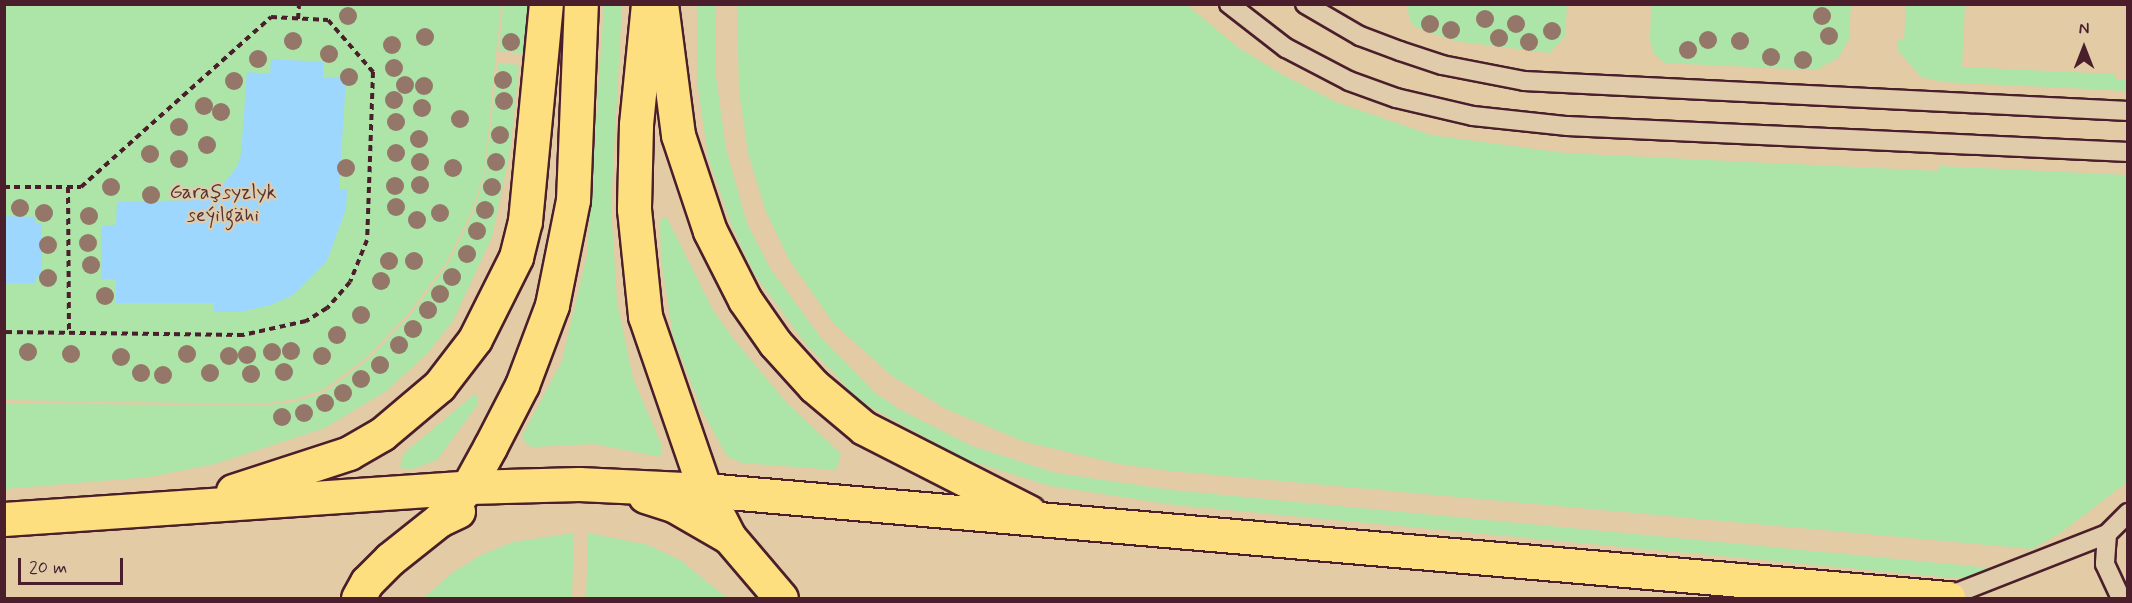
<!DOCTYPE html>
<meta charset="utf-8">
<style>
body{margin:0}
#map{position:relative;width:2132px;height:603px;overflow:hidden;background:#e2cba5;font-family:Mynerve,sans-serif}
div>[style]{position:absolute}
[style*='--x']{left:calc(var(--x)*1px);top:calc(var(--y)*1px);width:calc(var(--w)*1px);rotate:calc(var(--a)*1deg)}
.green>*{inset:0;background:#ade4a8}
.water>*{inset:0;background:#9dd7fd}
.path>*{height:4px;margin-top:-2px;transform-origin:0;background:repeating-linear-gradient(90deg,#4a1f2b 0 6px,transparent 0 10.5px)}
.roads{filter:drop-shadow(2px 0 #4a1f2b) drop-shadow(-2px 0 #4a1f2b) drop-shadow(0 2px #4a1f2b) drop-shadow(0 -2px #4a1f2b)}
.service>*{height:18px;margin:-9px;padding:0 9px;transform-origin:9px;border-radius:9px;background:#e0ccaa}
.primary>*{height:33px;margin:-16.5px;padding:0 16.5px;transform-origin:16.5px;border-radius:16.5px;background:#fddf80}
.trees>*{width:18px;height:18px;margin:-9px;border-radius:50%;background:#947769}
span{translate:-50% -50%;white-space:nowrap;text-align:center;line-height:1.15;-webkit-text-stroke:4.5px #e0ccaa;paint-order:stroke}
.park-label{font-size:20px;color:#543338}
.frame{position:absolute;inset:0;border:6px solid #4a1f2b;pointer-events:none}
.north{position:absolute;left:2054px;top:18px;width:60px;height:60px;-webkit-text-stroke:4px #e0ccaa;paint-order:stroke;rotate:0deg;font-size:16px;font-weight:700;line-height:24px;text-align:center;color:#4a1f2b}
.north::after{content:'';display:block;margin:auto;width:21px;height:27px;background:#4a1f2b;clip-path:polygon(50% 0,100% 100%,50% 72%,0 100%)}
.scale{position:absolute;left:18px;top:558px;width:105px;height:27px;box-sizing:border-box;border:3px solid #4a1f2b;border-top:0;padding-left:8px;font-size:18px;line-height:21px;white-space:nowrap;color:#4a1f2b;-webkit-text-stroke:4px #e0ccaa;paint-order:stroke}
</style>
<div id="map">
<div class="green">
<div style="clip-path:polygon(5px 5px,501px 5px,484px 173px,471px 213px,446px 263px,407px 315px,367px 357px,323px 390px,296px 399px,260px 404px,5px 400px)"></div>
<div style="clip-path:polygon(503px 5px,530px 5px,524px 54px,499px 51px)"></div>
<div style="clip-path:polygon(604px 5px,622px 5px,611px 206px,617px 302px,633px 378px,662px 446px,660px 457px,594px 444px,534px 447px,527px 445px,522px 436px,562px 361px,587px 255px)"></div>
<div style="clip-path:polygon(697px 5px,715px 5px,716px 76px,726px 149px,747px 223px,770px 268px,819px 335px,874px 392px,899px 409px,972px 446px,1056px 473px,1171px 490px,1992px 568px,1967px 578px,1955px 578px,1175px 505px,1050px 486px,964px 459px,861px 402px,805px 343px,755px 275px,733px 229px,708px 157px,697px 81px)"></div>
<div style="clip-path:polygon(737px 5px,1187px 5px,1239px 48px,1283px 75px,1336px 102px,1431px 135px,1564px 153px,1938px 171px,1939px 166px,2127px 175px,2127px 482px,2062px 532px,2032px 549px,1171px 471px,1119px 464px,1025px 442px,946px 409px,892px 376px,834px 324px,790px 261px,766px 212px,748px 153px,739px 92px)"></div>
<div style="clip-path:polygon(1407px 5px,1567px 5px,1565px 36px,1550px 53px,1455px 41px,1415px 27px,1410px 21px)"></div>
<div style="clip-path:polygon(1651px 5px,1851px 5px,1849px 39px,1838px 58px,1816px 70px,1665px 63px,1654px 54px,1650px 41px)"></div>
<div style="clip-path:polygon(1906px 5px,1965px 5px,1962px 67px,2116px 74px,2116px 79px,2127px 80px,2127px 91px,1943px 82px,1921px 77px,1898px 51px,1897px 39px,1904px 39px)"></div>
<div style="clip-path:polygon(498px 63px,519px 65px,510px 152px,492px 237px,453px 321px,426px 355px,386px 391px,325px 428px,215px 464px,149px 477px,5px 489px,5px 403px,260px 406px,296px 402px,326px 392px,370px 358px,409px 317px,448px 264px,473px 214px,485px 173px)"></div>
<div style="clip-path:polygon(666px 216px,713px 310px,736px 342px,787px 403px,841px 454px,836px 470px,742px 463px,727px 456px,703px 413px,673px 336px,661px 258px,660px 221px)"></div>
<div style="clip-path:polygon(476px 393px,478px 404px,437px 460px,410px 470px,400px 467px,403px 454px)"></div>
<div style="clip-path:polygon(574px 533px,572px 598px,424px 598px,452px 573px,481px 555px,513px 542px)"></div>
<div style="clip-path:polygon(588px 533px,648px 545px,680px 560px,727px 598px,586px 598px)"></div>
</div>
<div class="water">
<div style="clip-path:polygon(271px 59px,323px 62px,323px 77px,346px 78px,339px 190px,347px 190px,346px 209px,327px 261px,293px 295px,271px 305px,240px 312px,214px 312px,214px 303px,116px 303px,116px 279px,101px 279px,101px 226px,116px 225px,117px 202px,196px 200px,220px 188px,237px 167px,241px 154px,247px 72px,270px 74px)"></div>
<div style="clip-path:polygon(5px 216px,35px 217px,36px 223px,42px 223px,42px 277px,36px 277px,35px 283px,5px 283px)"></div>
</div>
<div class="path">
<div style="--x:298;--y:19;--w:15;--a:-86"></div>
<div style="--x:4;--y:187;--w:77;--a:0"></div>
<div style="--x:81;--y:187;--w:255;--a:-41.8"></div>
<div style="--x:271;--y:17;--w:57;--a:3"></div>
<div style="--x:328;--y:20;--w:69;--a:49.1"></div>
<div style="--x:373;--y:72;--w:168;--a:92"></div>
<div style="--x:367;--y:240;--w:45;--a:112"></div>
<div style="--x:350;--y:282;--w:35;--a:131"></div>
<div style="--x:327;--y:308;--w:25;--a:148"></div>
<div style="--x:306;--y:321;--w:65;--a:167.5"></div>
<div style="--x:243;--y:335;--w:239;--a:-179.3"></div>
<div style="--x:68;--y:187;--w:147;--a:89.6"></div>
</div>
<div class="roads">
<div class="service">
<div style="--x:1229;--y:4;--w:72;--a:37.7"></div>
<div style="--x:1286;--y:48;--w:71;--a:27.6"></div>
<div style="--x:1349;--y:81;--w:50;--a:19.9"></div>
<div style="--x:1396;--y:98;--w:79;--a:13.2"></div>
<div style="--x:1473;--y:116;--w:95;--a:6.1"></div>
<div style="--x:1567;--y:126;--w:562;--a:2.65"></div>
<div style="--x:1305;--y:4;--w:64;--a:30.2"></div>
<div style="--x:1360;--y:36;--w:43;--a:20.6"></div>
<div style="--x:1400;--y:51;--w:44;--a:18.4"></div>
<div style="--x:1442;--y:65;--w:84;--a:11"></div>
<div style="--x:1524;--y:81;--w:605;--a:2.84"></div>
<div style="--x:2107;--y:534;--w:30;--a:94"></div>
<div style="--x:2105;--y:564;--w:38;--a:65"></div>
<div style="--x:1944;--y:598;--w:175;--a:-21.4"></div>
<div style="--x:2107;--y:534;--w:30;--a:-45"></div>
</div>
<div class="primary">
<div style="--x:648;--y:4;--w:122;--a:95.7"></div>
<div style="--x:636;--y:125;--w:84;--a:91.4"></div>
<div style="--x:634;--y:209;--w:108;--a:84.1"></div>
<div style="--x:645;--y:316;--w:184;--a:71"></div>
<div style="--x:705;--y:490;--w:53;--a:62.9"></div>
<div style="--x:661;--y:4;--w:132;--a:82.6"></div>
<div style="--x:678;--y:135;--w:101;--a:71.6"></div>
<div style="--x:710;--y:231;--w:77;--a:63.1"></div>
<div style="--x:745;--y:300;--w:52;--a:55.1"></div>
<div style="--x:775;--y:343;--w:58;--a:47.8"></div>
<div style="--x:814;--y:386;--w:65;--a:40"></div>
<div style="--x:864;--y:428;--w:185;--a:27"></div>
<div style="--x:233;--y:491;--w:122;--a:-18.1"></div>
<div style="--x:349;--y:453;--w:38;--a:-30"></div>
<div style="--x:382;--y:434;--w:75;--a:-40.1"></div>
<div style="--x:439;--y:386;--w:59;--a:-52.5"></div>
<div style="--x:475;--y:339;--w:92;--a:-63.4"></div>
<div style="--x:516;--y:257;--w:37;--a:-76"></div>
<div style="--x:525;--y:221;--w:218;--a:-84.5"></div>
<div style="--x:645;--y:496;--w:32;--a:18"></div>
<div style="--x:675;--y:506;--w:62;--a:29.9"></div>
<div style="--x:729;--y:537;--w:80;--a:49.6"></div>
<div style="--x:4;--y:519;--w:465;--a:-3.9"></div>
<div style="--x:468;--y:487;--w:111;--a:-1.5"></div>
<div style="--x:579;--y:484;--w:126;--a:2.7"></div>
<div style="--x:705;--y:490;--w:1248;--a:4.97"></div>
<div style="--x:439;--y:520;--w:44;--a:-48.7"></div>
<div style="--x:468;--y:487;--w:46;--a:-61.2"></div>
<div style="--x:490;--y:447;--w:70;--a:-62.7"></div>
<div style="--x:522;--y:385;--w:85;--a:-69.4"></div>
<div style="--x:552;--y:305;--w:107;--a:-78.7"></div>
<div style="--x:573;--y:200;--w:196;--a:-87.7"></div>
<div style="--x:358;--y:598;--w:18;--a:-61"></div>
<div style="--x:367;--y:582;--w:33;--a:-45"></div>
<div style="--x:390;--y:559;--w:63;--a:-38.5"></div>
<div style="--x:439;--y:520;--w:21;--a:-25"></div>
</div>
</div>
<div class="trees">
<div style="left:348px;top:16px"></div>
<div style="left:1822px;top:16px"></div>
<div style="left:1485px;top:19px"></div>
<div style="left:1430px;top:24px"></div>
<div style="left:1516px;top:24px"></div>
<div style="left:1451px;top:30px"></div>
<div style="left:1552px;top:31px"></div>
<div style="left:1829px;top:36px"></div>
<div style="left:425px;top:37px"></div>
<div style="left:1499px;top:38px"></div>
<div style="left:1708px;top:40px"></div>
<div style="left:293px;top:41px"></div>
<div style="left:1740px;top:41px"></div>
<div style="left:511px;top:42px"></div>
<div style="left:1529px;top:42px"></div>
<div style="left:392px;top:45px"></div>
<div style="left:1688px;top:50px"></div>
<div style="left:329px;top:54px"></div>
<div style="left:1771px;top:57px"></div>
<div style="left:258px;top:59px"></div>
<div style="left:1803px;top:60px"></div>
<div style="left:394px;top:68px"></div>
<div style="left:349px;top:77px"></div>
<div style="left:503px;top:80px"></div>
<div style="left:234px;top:81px"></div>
<div style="left:405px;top:85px"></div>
<div style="left:424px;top:86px"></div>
<div style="left:394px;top:100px"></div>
<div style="left:504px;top:101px"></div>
<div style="left:204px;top:106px"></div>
<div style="left:422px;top:108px"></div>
<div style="left:221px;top:112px"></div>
<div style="left:460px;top:119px"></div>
<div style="left:396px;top:122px"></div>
<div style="left:179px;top:127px"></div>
<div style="left:500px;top:135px"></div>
<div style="left:419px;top:139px"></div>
<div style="left:207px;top:145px"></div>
<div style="left:396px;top:153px"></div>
<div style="left:150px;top:154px"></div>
<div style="left:179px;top:159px"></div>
<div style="left:420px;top:162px"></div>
<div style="left:496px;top:162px"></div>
<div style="left:346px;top:168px"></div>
<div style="left:453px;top:168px"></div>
<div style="left:420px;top:185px"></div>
<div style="left:395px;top:186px"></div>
<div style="left:111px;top:187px"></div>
<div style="left:492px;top:187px"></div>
<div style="left:151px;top:195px"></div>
<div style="left:396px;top:207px"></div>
<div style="left:20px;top:208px"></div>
<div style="left:485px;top:210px"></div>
<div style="left:44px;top:213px"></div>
<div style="left:440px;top:213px"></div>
<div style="left:89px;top:216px"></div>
<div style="left:417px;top:220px"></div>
<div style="left:477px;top:231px"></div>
<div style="left:88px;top:243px"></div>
<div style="left:48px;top:245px"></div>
<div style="left:467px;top:254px"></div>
<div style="left:389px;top:261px"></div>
<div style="left:414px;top:261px"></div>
<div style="left:91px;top:265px"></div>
<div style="left:452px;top:277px"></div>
<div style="left:48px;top:278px"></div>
<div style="left:381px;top:281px"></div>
<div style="left:440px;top:294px"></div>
<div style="left:105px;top:296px"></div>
<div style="left:428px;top:310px"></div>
<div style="left:361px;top:315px"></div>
<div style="left:413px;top:329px"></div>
<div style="left:337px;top:335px"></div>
<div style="left:399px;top:345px"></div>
<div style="left:291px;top:351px"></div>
<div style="left:28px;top:352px"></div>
<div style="left:272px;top:352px"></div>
<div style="left:71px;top:354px"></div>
<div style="left:187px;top:354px"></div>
<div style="left:247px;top:355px"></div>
<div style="left:229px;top:356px"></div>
<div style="left:322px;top:356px"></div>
<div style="left:121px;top:357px"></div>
<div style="left:380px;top:365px"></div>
<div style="left:284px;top:372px"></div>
<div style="left:141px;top:373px"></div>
<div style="left:210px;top:373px"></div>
<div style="left:251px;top:374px"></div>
<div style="left:163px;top:375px"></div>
<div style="left:361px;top:379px"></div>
<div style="left:343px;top:393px"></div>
<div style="left:325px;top:403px"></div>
<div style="left:304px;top:413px"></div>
<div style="left:282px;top:417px"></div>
</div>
<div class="park-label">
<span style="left:223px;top:204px">Garaşsyzlyk<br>seýilgähi</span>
</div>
<div class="frame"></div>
<div class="north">N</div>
<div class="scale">20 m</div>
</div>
